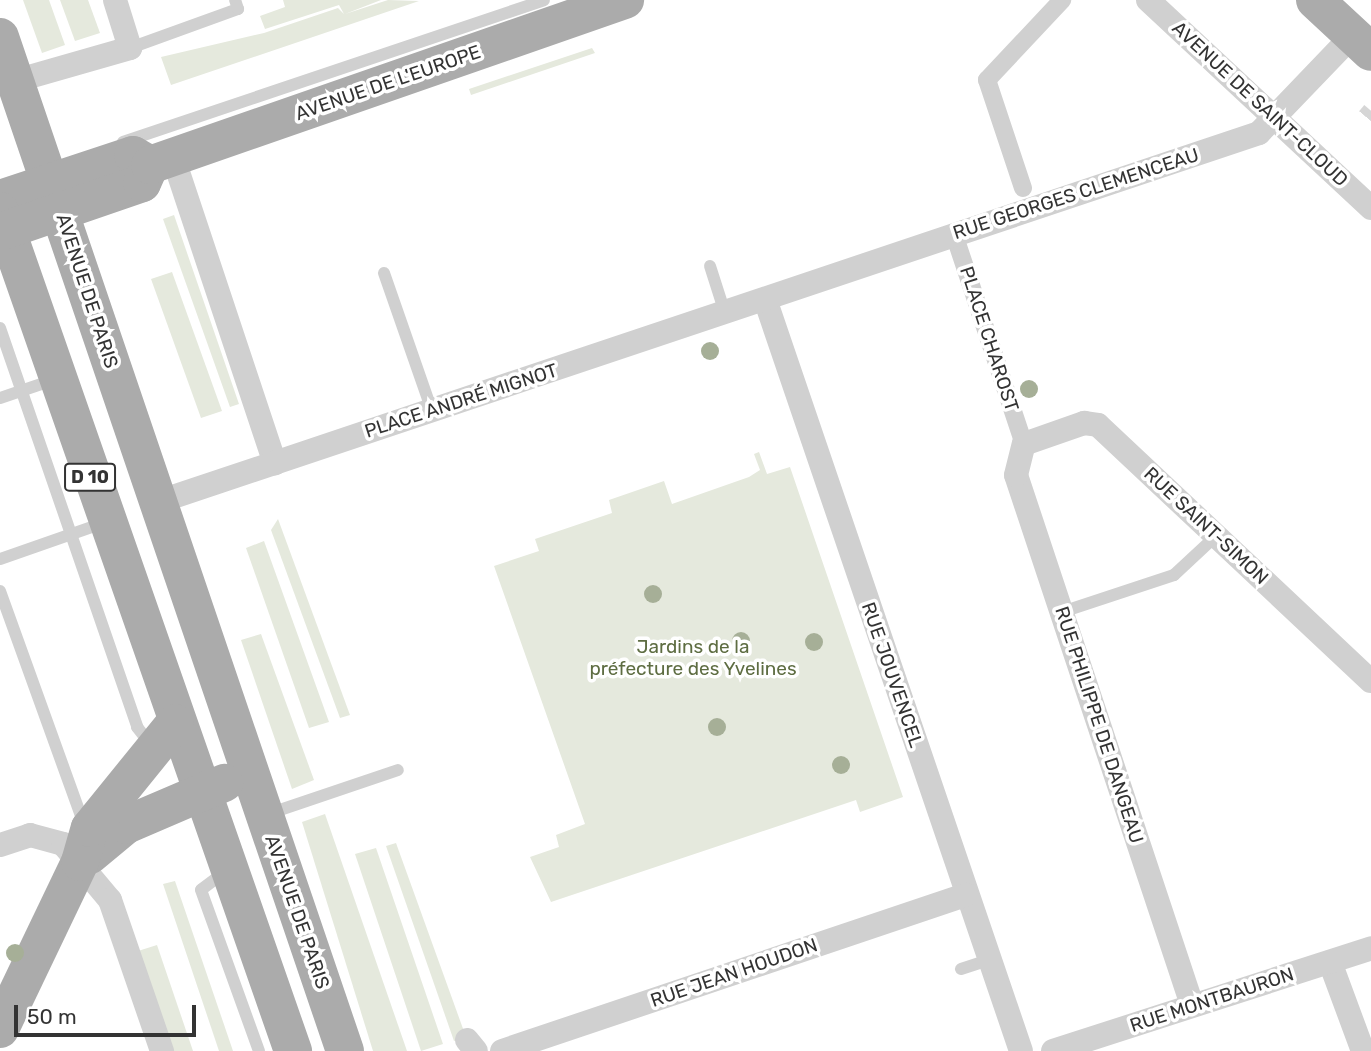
<!DOCTYPE html>
<meta charset="utf-8">
<style>
body{margin:0}
#map{position:relative;width:1371px;height:1051px;overflow:hidden;background:#fff;font-family:Rubik,sans-serif}
div>[style]{position:absolute}
[style*='--x']{left:calc(var(--x)*1px);top:calc(var(--y)*1px);width:calc(var(--w)*1px);rotate:calc(var(--a)*1deg)}
.green>*{inset:0;background:#e5e9dd}
.pedestrian-tunnel>*{height:18px;margin-top:-9px;transform-origin:0;background:repeating-linear-gradient(90deg,#d6d6d6 0 18px,transparent 0 27px)}
.service>*{height:12px;margin:-6px;padding:0 6px;transform-origin:6px;border-radius:6px;background:#d0d0d0}
.pedestrian>*{height:18px;margin:-9px;padding:0 9px;transform-origin:9px;border-radius:9px;background:#d0d0d0}
.minor>*{height:24px;margin:-12px;padding:0 12px;transform-origin:12px;border-radius:12px;background:#d0d0d0}
.primary>*{height:38px;margin:-19px;padding:0 19px;transform-origin:19px;border-radius:19px;background:#ababab}
.trees>*{width:18px;height:18px;margin:-9px;border-radius:50%;background:#a6af97}
span{translate:-50% -50%;white-space:nowrap;text-align:center;line-height:1.15;-webkit-text-stroke:7px #fff;paint-order:stroke}
.shield-label span{padding:2px 5px;background:#fff;border:2px solid;border-radius:5px;-webkit-text-stroke-width:0}
.shield-label{font-size:18px;color:#333;font-weight:700}
.street-label{font-size:19px;color:#333}
.park-label{font-size:19px;color:#5e6d42}
.scale{position:absolute;left:14px;top:1005px;width:182px;height:32px;box-sizing:border-box;border:4px solid #333;border-top:0;padding-left:9px;font-size:21px;line-height:24px;white-space:nowrap;color:#333;-webkit-text-stroke:5px #fff;paint-order:stroke}
</style>
<div id="map">
<div class="green">
<div style="clip-path:polygon(23px 0,49px 0,65px 45px,42px 53px)"></div>
<div style="clip-path:polygon(60px 0,88px 0,100px 33px,75px 41px)"></div>
<div style="clip-path:polygon(283px 0,381px 0,345px 14px,388px 0,419px 1px,171px 85px,161px 57px,264px 33px,338px 8px,344px 14px,339px 5px,265px 29px,260px 16px,285px 7px)"></div>
<div style="clip-path:polygon(592px 48px,595px 53px,471px 95px,469px 89px)"></div>
<div style="clip-path:polygon(174px 215px,239px 404px,230px 407px,163px 219px)"></div>
<div style="clip-path:polygon(172px 272px,222px 411px,201px 418px,151px 279px)"></div>
<div style="clip-path:polygon(759px 452px,767px 474px,790px 467px,903px 797px,860px 812px,856px 800px,551px 902px,530px 857px,559px 847px,556px 835px,585px 824px,494px 566px,539px 551px,535px 539px,612px 513px,609px 500px,664px 481px,672px 504px,749px 477px,760px 470px,754px 454px)"></div>
<div style="clip-path:polygon(278px 519px,350px 715px,340px 718px,271px 530px)"></div>
<div style="clip-path:polygon(264px 541px,329px 722px,309px 728px,246px 548px)"></div>
<div style="clip-path:polygon(261px 634px,314px 780px,292px 789px,241px 640px)"></div>
<div style="clip-path:polygon(325px 814px,407px 1051px,373px 1051px,302px 822px)"></div>
<div style="clip-path:polygon(396px 843px,466px 1037px,454px 1041px,386px 846px)"></div>
<div style="clip-path:polygon(376px 848px,443px 1044px,421px 1051px,355px 854px)"></div>
<div style="clip-path:polygon(175px 881px,233px 1051px,219px 1051px,163px 884px)"></div>
<div style="clip-path:polygon(157px 945px,193px 1051px,172px 1051px,138px 951px)"></div>
</div>
<div class="pedestrian-tunnel">
<div style="--x:1366;--y:117;--w:8;--a:-50"></div>
</div>
<div class="service">
<div style="--x:130;--y:48;--w:115;--a:-19.9"></div>
<div style="--x:238;--y:9;--w:9;--a:-108"></div>
<div style="--x:123;--y:142;--w:444;--a:-18.6"></div>
<div style="--x:710;--y:266;--w:49;--a:72.3"></div>
<div style="--x:384;--y:273;--w:146;--a:70.8"></div>
<div style="--x:0;--y:328;--w:422;--a:71"></div>
<div style="--x:137;--y:727;--w:23;--a:52"></div>
<div style="--x:0;--y:398;--w:56;--a:-18.8"></div>
<div style="--x:0;--y:559;--w:112;--a:-19.2"></div>
<div style="--x:0;--y:591;--w:248;--a:70.2"></div>
<div style="--x:1062;--y:612;--w:118;--a:-18.3"></div>
<div style="--x:1174;--y:575;--w:57;--a:-42.9"></div>
<div style="--x:268;--y:814;--w:137;--a:-18.7"></div>
<div style="--x:226;--y:871;--w:31;--a:143"></div>
<div style="--x:201;--y:890;--w:171;--a:70.2"></div>
<div style="--x:961;--y:969;--w:29;--a:-18"></div>
</div>
<div class="pedestrian">
<div style="--x:1023;--y:188;--w:114;--a:-108.4"></div>
<div style="--x:987;--y:80;--w:110;--a:-46.8"></div>
<div style="--x:954;--y:234;--w:221;--a:71.6"></div>
</div>
<div class="minor">
<div style="--x:1148;--y:0;--w:305;--a:43"></div>
<div style="--x:15;--y:81;--w:120;--a:-16"></div>
<div style="--x:130;--y:48;--w:50;--a:-107.4"></div>
<div style="--x:173;--y:157;--w:323;--a:71.6"></div>
<div style="--x:765;--y:299;--w:794;--a:71.2"></div>
<div style="--x:158;--y:502;--w:1161;--a:-18.53"></div>
<div style="--x:1259;--y:133;--w:136;--a:-46.2"></div>
<div style="--x:0;--y:845;--w:32;--a:-18"></div>
<div style="--x:30;--y:835;--w:34;--a:15"></div>
<div style="--x:63;--y:844;--w:73;--a:50"></div>
<div style="--x:110;--y:900;--w:160;--a:71"></div>
<div style="--x:1330;--y:962;--w:95;--a:69.7"></div>
<div style="--x:1192;--y:1005;--w:558;--a:-108.37"></div>
<div style="--x:1016;--y:475;--w:32;--a:-76"></div>
<div style="--x:1024;--y:444;--w:64;--a:-19.3"></div>
<div style="--x:1084;--y:423;--w:14;--a:8"></div>
<div style="--x:1098;--y:425;--w:374;--a:43.2"></div>
<div style="--x:467;--y:1040;--w:14;--a:51"></div>
<div style="--x:502;--y:1051;--w:490;--a:-18.6"></div>
<div style="--x:1053;--y:1051;--w:334;--a:-17.9"></div>
</div>
<div class="primary">
<div style="--x:1315;--y:0;--w:76;--a:42.9"></div>
<div style="--x:0;--y:37;--w:1071;--a:71.21"></div>
<div style="--x:0;--y:199;--w:140;--a:-18.3"></div>
<div style="--x:133;--y:155;--w:20;--a:30"></div>
<div style="--x:0;--y:211;--w:890;--a:70.77"></div>
<div style="--x:0;--y:232;--w:150;--a:-19"></div>
<div style="--x:142;--y:183;--w:20;--a:-66"></div>
<div style="--x:150;--y:165;--w:503;--a:-19.16"></div>
<div style="--x:90;--y:855;--w:47;--a:-39.8"></div>
<div style="--x:126;--y:825;--w:107;--a:-23.2"></div>
<div style="--x:0;--y:1029;--w:185;--a:-64.4"></div>
<div style="--x:80;--y:862;--w:35;--a:-74"></div>
<div style="--x:90;--y:828;--w:135;--a:-51"></div>
</div>
<div class="trees">
<div style="left:710px;top:351px"></div>
<div style="left:1029px;top:389px"></div>
<div style="left:653px;top:594px"></div>
<div style="left:741px;top:641px"></div>
<div style="left:814px;top:642px"></div>
<div style="left:717px;top:727px"></div>
<div style="left:841px;top:765px"></div>
<div style="left:15px;top:953px"></div>
</div>
<div class="shield-label">
<span style="left:90px;top:477px">D 10</span>
</div>
<div class="street-label">
<span style="left:388px;top:83px;rotate:-19deg">AVENUE DE L'EUROPE</span>
<span style="left:1260px;top:104px;rotate:43deg">AVENUE DE SAINT-CLOUD</span>
<span style="left:1076px;top:194px;rotate:-18deg">RUE GEORGES CLEMENCEAU</span>
<span style="left:87px;top:291px;rotate:72deg">AVENUE DE PARIS</span>
<span style="left:989px;top:339px;rotate:72deg">PLACE CHAROST</span>
<span style="left:461px;top:401px;rotate:-18deg">PLACE ANDRÉ MIGNOT</span>
<span style="left:1206px;top:526px;rotate:43deg">RUE SAINT-SIMON</span>
<span style="left:892px;top:675px;rotate:71deg">RUE JOUVENCEL</span>
<span style="left:1099px;top:725px;rotate:72deg">RUE PHILIPPE DE DANGEAU</span>
<span style="left:297px;top:912px;rotate:71deg">AVENUE DE PARIS</span>
<span style="left:734px;top:973px;rotate:-19deg">RUE JEAN HOUDON</span>
<span style="left:1212px;top:1000px;rotate:-18deg">RUE MONTBAURON</span>
</div>
<div class="park-label">
<span style="left:693px;top:658px">Jardins de la<br>préfecture des Yvelines</span>
</div>
<div class="scale">50 m</div>
</div>
